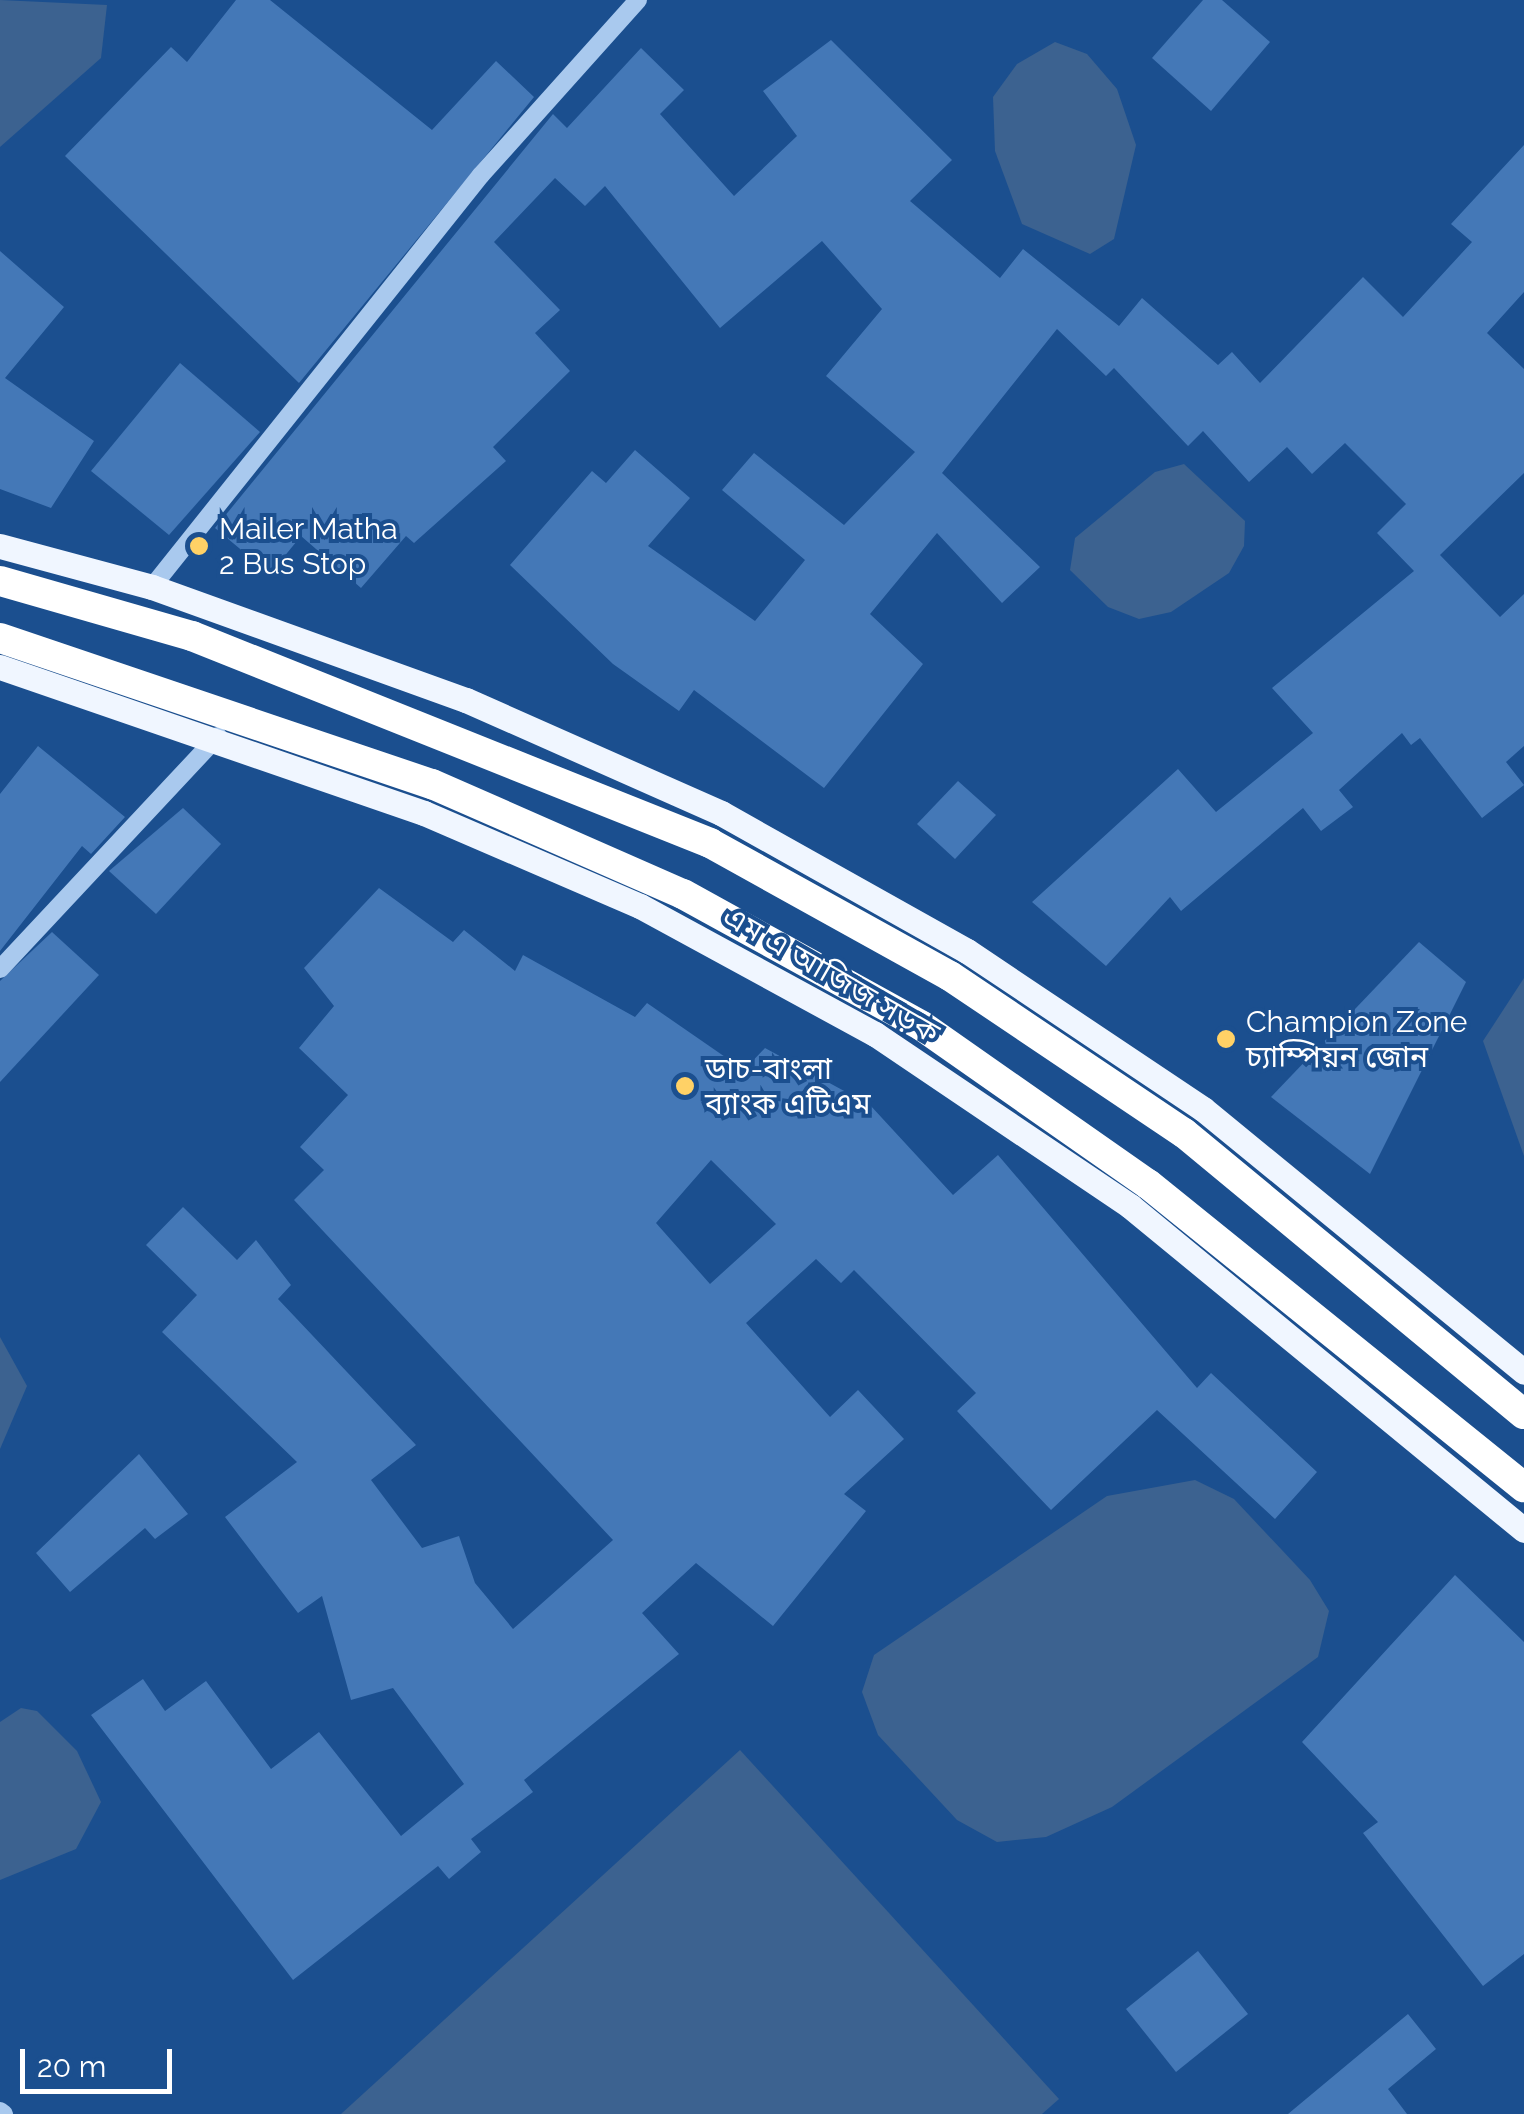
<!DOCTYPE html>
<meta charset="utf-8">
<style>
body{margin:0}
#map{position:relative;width:1524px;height:2114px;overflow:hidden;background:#1b4f8f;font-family:Raleway,"Noto Sans Bengali",sans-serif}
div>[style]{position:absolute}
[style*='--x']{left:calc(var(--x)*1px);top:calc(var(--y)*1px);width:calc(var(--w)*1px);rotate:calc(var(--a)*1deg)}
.water>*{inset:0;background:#3c6290}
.building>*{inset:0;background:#4478b7}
.minor>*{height:18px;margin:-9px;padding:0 9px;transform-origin:9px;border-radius:9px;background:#a9c9ee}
.major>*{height:25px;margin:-12.5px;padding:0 12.5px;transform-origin:12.5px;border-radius:12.5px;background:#f0f6ff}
.highway>*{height:30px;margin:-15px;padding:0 15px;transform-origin:15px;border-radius:15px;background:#fff}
.dots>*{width:28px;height:28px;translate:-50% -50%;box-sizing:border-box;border:5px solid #1b4f8f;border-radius:50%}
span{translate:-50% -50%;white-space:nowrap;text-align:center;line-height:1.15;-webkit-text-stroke:8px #1b4f8f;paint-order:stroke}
.poi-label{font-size:30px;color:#fff}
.left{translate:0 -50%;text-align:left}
.street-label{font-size:30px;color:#fff}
.scale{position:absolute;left:20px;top:2049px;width:152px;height:45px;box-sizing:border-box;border:5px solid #fff;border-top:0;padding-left:12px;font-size:30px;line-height:35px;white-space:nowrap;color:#fff;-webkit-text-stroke:8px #1b4f8f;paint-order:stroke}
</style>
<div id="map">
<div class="water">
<div style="clip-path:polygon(0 0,107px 5px,101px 58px,0 147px)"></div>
<div style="clip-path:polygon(1055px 42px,1087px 54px,1117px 89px,1136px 145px,1114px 239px,1090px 254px,1022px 224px,995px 151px,993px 97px,1017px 64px)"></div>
<div style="clip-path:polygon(1184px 464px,1245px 521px,1244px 546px,1229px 573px,1171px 612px,1139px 619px,1108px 607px,1070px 570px,1075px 538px,1155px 472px)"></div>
<div style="clip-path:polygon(1524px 978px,1524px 1156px,1483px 1041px)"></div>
<div style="clip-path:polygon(0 1337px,27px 1386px,0 1449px)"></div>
<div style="clip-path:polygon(1195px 1480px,1234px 1499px,1310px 1580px,1329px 1611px,1318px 1657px,1112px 1807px,1046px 1837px,997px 1842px,957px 1820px,878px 1735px,862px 1692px,874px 1655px,1107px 1496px)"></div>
<div style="clip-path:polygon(21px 1708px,37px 1711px,77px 1751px,101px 1802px,76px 1849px,0 1880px,0 1722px)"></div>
<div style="clip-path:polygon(740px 1750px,1059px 2099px,1042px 2114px,341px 2114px)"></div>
</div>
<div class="building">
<div style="clip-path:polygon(236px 0,270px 0,432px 130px,496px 61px,534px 97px,299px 383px,65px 156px,171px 47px,187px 62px)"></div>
<div style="clip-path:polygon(1203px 0,1222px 0,1270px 42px,1211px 111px,1152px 58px)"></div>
<div style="clip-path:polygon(831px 40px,952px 160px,910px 201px,1000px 278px,1023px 249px,1119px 326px,1142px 298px,1218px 365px,1232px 352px,1260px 383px,1363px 277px,1403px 317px,1472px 242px,1451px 224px,1524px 145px,1524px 292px,1487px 333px,1524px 369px,1524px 473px,1440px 555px,1500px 617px,1524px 594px,1524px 746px,1506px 762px,1524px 785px,1482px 818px,1420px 738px,1411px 745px,1402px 733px,1339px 790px,1353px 807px,1321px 831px,1303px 808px,1181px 911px,1170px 897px,1106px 966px,1032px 902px,1178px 769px,1216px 812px,1313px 733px,1272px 688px,1414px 571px,1377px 533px,1406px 504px,1345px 443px,1312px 474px,1287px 447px,1249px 482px,1203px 431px,1188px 446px,1114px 368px,1106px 376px,1057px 329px,942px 473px,1040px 567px,1002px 603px,937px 533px,870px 614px,923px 664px,824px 788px,694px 690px,679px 711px,613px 664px,510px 565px,592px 471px,606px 483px,635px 450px,690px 498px,648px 546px,755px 621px,805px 560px,722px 490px,754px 453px,844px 525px,915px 452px,826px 376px,882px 309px,822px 241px,720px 328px,605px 186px,585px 206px,555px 178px,494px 242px,560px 310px,535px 333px,570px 371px,493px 447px,506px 461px,414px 543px,406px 536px,361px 588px,301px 536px,270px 574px,215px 528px,553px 114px,567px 128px,641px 48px,684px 90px,660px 114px,734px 196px,797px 136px,763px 91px)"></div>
<div style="clip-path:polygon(0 251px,64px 307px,5px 378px,94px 441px,51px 508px,0 489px)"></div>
<div style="clip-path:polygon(180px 363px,260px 432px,169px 535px,91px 471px)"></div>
<div style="clip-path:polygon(38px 746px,125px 817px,91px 854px,82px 846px,0 951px,0 794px)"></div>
<div style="clip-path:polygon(958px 781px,996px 815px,955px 859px,917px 824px)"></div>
<div style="clip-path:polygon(183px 808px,221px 844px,156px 914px,109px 871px)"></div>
<div style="clip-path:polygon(evenodd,379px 888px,453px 942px,464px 930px,515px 971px,523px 955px,635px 1017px,647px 1003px,744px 1070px,765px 1048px,870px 1105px,953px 1195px,998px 1155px,1197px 1388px,1211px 1373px,1317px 1472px,1275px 1519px,1157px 1410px,1051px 1510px,957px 1411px,976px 1393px,854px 1270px,841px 1283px,816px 1259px,746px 1323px,830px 1417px,858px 1390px,904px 1439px,844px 1494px,866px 1511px,773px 1626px,696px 1563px,642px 1613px,679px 1654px,524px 1780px,533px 1792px,471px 1839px,481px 1852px,449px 1879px,438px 1866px,293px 1980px,91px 1715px,143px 1679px,165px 1711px,206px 1681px,271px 1769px,319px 1732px,401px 1836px,464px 1784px,393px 1688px,351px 1700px,322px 1596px,298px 1613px,225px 1517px,297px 1462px,162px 1332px,197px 1295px,146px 1245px,183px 1207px,237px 1260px,256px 1240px,291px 1285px,278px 1299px,416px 1445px,371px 1480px,422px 1548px,459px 1536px,475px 1583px,513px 1629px,613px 1540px,294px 1200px,324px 1170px,300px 1147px,348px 1095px,299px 1048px,334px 1006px,304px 968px,379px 888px,711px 1160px,776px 1224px,710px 1284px,656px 1223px,711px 1160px)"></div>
<div style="clip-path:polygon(52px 932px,99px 975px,0 1082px,0 981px)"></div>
<div style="clip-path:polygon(1419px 942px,1466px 982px,1370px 1174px,1271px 1097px)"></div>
<div style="clip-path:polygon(139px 1454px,188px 1514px,155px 1539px,145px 1528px,70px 1592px,36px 1553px)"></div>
<div style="clip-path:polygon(1455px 1575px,1524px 1642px,1524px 1954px,1483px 1986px,1363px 1833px,1378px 1822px,1302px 1742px)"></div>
<div style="clip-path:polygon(1198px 1951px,1248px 2014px,1176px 2072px,1126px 2009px)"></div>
<div style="clip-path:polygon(1408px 2014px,1436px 2049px,1388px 2089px,1407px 2114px,1288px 2114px)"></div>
</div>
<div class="minor">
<div style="--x:152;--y:587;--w:527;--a:-51.39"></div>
<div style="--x:481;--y:175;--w:235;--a:-48.1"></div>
<div style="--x:0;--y:969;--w:319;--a:-46.9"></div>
<div style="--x:0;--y:2111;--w:5;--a:37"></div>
</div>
<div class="major">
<div style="--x:0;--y:546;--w:157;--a:15.1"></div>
<div style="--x:152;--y:587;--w:334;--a:19.8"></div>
<div style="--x:466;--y:700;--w:279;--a:23.9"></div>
<div style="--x:721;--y:813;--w:282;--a:29.3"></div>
<div style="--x:967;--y:951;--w:284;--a:33.8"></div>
<div style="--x:1203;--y:1109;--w:415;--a:39.3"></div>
<div style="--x:0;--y:667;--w:448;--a:19"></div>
<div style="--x:424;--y:813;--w:235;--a:23.3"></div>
<div style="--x:640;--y:906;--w:268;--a:28.6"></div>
<div style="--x:875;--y:1034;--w:308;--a:34"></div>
<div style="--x:1130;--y:1206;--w:510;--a:39.43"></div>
</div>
<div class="highway">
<div style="--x:0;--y:581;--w:200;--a:16"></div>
<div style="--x:192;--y:636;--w:558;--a:21.78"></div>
<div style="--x:710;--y:843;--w:274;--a:29"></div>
<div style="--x:950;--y:976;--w:282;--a:33.9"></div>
<div style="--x:1184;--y:1133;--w:441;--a:39.6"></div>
<div style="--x:0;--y:638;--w:456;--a:18.7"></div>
<div style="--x:432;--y:784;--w:274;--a:23.7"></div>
<div style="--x:683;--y:894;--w:273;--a:28.9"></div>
<div style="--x:922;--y:1026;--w:276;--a:35"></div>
<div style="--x:1148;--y:1184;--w:483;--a:38.9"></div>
</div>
<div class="dots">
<div style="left:199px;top:546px;background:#ffd166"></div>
<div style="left:1226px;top:1039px;background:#ffd166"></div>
<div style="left:685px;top:1086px;background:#ffd166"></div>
</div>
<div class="poi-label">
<span class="left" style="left:219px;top:546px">Mailer Matha<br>2 Bus Stop</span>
<span class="left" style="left:1246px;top:1039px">Champion Zone<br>চ্যাম্পিয়ন জোন</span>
<span class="left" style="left:705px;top:1086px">ডাচ-বাংলা<br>ব্যাংক এটিএম</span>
</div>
<div class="street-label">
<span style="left:831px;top:975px;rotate:30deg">এম এ আজিজ সড়ক</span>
</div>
<div class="scale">20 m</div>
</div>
